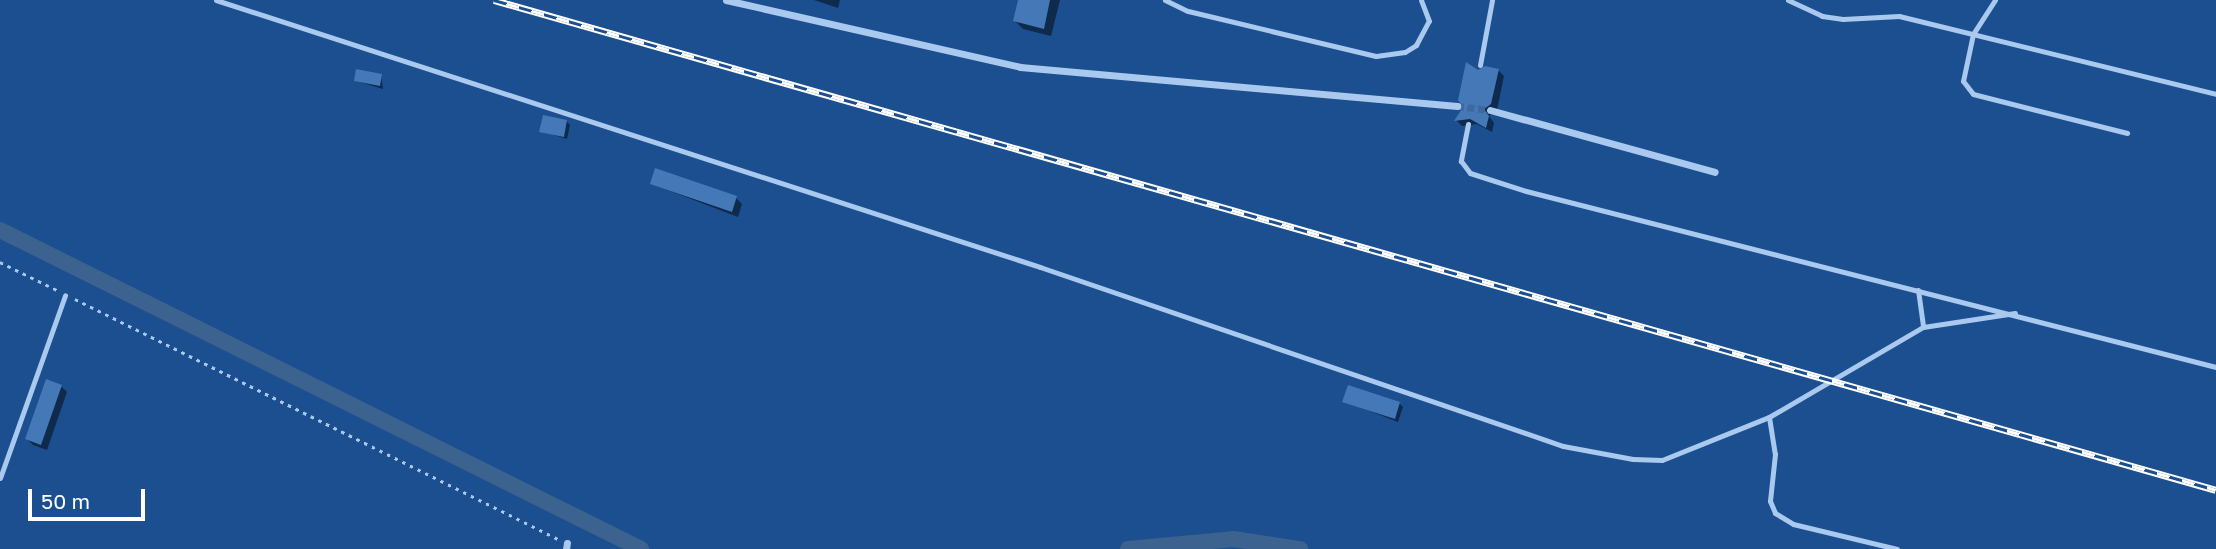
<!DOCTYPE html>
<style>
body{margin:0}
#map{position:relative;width:2216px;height:549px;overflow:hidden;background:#1b4f8f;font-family:"Golos Text",sans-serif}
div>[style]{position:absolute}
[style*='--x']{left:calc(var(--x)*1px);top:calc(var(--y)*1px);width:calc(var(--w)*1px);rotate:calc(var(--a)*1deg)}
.shadow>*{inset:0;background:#0007}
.canal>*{height:16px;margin:-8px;padding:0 8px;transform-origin:8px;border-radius:8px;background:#3c6290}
.building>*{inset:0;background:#4478b7}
.street-tunnel>*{height:7px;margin-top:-3.5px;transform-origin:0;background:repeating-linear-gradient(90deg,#3d69a0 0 7px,transparent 0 10.5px)}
.path>*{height:2.5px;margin-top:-1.25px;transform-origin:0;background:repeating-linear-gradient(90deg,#a9c9ee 0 3.5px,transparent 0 8.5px)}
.lane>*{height:5px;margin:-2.5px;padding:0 2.5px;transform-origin:2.5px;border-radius:2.5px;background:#a9c9ee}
.street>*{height:7px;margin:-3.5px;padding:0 3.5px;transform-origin:3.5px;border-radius:3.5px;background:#a9c9ee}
.rail>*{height:7px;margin-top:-3.5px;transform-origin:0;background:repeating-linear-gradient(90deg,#1b4f8f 0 13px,#fff 0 26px);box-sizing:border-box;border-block:2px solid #fff}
span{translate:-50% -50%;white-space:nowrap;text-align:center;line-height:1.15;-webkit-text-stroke:5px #1b4f8f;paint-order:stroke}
.scale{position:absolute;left:28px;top:489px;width:117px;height:32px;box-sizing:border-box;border:4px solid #fff;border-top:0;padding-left:9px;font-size:21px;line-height:24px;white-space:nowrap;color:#fff;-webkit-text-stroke:5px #1b4f8f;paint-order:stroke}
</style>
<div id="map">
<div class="shadow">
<div style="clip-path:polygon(814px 0,840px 0,838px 8px)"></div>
<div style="clip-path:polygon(1020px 0,1060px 0,1051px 36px,1023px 29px,1015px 21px)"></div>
<div style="clip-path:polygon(1498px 70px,1504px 76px,1497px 110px,1489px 116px,1494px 123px,1492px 132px,1477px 124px,1462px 126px,1456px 120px,1478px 72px)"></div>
<div style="clip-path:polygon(381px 75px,383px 89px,356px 81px)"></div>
<div style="clip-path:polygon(566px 121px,570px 125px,567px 139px,541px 131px)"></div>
<div style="clip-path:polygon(652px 184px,736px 198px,742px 204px,738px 217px)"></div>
<div style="clip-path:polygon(61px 386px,67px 392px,47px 450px,33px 445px,27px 439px)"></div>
<div style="clip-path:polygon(1344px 401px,1399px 403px,1403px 407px,1398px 422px)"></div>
</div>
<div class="canal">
<div style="--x:0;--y:230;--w:716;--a:26.46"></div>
<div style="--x:1128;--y:549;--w:105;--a:-5.4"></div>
<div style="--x:1233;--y:539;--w:68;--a:8.5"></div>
</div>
<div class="building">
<div style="clip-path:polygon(1018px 0,1050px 0,1044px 29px,1013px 21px)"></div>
<div style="clip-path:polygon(1466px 62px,1478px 70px,1485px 66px,1499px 69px,1491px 104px,1484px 109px,1489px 116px,1486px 128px,1470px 119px,1454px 121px,1463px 107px,1458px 100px)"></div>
<div style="clip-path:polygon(356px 69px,382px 74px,380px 86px,354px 81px)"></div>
<div style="clip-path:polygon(543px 115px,567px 120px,564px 137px,539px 132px)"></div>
<div style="clip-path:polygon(655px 168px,737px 196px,732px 212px,650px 184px)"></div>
<div style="clip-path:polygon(46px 379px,62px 385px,41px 445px,25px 439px)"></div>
<div style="clip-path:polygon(1348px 385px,1400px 402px,1395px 419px,1342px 402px)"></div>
</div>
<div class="street-tunnel">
<div style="--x:1457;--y:106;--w:33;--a:7"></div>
</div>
<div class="path">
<div style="--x:0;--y:262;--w:64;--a:26.2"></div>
<div style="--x:75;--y:299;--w:539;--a:26.42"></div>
</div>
<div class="lane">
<div style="--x:216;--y:0;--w:866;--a:17.95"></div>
<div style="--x:1040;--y:267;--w:553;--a:18.89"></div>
<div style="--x:1563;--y:446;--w:71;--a:10.5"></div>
<div style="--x:1633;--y:459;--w:29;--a:2"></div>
<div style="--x:1662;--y:460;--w:115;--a:-21.9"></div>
<div style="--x:1769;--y:417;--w:178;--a:-30.3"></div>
<div style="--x:1923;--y:327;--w:93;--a:-8.7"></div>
<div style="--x:1165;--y:0;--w:25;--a:26"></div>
<div style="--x:1188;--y:11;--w:193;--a:13.5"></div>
<div style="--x:1376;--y:56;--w:29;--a:-8"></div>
<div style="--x:1405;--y:52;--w:13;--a:-32"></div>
<div style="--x:1416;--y:45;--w:27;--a:-62"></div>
<div style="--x:1429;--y:21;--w:22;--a:-111"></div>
<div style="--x:1788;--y:0;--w:38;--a:25"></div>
<div style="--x:1822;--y:16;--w:21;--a:8"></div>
<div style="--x:1843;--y:19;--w:56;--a:-3.1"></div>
<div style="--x:1899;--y:16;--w:326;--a:13.8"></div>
<div style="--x:1995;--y:0;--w:40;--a:122.9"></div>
<div style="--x:1973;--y:34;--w:48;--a:102"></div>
<div style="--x:1963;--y:81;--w:16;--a:52"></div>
<div style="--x:1973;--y:94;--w:159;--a:14.2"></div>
<div style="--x:1480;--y:65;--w:66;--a:-79.5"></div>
<div style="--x:1468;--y:124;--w:38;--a:101"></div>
<div style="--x:1461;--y:161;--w:15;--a:53"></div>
<div style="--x:1470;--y:173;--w:59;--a:17.8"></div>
<div style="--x:1526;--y:191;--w:712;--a:14.31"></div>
<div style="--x:1918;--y:290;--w:37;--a:82"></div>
<div style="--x:1769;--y:417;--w:37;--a:81"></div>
<div style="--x:1775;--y:454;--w:47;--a:96.1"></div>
<div style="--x:1770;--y:501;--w:13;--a:67"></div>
<div style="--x:1775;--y:513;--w:21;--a:31"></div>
<div style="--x:1793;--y:524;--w:107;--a:13.5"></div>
<div style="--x:0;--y:478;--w:194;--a:-70.4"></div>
</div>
<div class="street">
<div style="--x:726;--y:0;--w:302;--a:12.8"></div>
<div style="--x:1020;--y:67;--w:439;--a:5.1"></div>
<div style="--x:1490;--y:110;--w:233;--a:15.4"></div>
<div style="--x:566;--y:549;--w:6;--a:-81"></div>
</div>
<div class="rail">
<div style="--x:494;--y:0;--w:1790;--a:15.88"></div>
</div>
<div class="scale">50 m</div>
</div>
